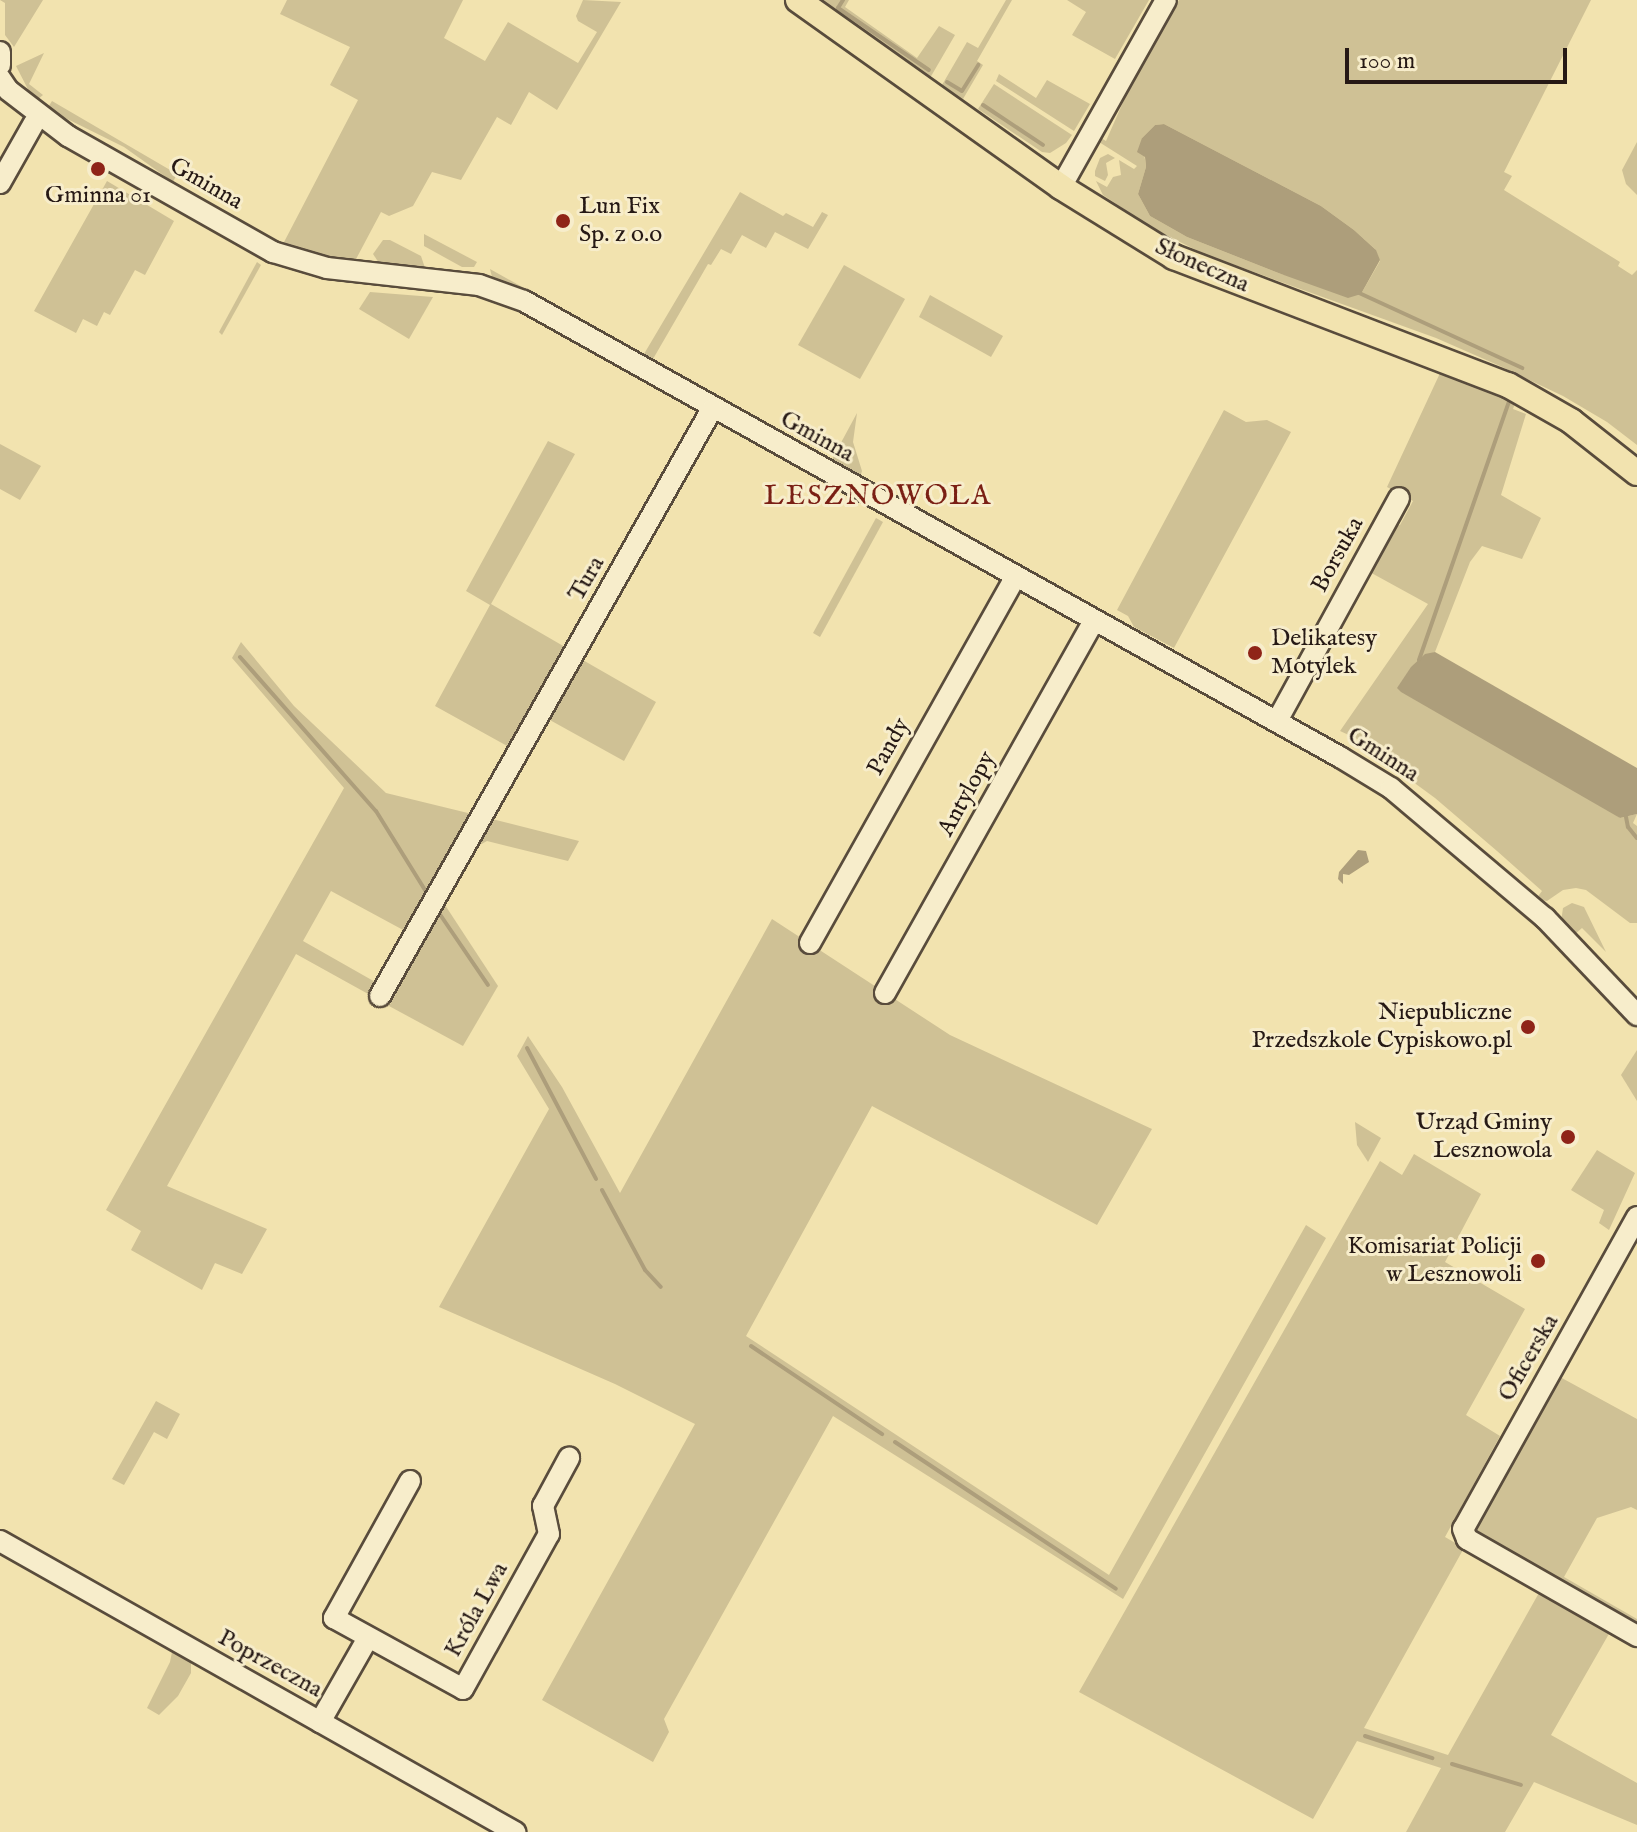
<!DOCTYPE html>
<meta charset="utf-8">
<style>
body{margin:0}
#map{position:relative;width:1637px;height:1832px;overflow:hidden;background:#f2e3af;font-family:"IM FELL English",serif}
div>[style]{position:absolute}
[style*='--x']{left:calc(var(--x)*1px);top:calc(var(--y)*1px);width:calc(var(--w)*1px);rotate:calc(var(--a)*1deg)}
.green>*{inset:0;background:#cfc195}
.water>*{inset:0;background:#ad9e7b}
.stream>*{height:4px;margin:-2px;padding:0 2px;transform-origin:2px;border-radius:2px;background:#ad9e7b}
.roads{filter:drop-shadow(2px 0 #594c3c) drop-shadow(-2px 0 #594c3c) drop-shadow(0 2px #594c3c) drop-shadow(0 -2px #594c3c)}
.minor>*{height:20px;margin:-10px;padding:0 10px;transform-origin:10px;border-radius:10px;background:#f7edcb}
.major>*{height:24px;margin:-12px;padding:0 12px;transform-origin:12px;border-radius:12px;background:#f2e3af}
.dots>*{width:22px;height:22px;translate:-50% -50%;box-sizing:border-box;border:4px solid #f7edcb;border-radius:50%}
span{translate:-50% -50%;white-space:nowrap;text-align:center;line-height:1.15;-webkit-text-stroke:6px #f7edcb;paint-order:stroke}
.street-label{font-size:24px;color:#261915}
.poi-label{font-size:24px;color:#261915}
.left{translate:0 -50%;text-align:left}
.right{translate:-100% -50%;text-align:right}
.quarter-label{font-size:28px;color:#7a1f14;letter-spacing:2px}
.scale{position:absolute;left:1345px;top:48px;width:222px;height:36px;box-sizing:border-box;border:4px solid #261915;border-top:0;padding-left:10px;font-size:24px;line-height:28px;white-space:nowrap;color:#261915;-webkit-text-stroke:6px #f7edcb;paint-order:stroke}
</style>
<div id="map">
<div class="green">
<div style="clip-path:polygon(0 0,43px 0,14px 47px,5px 35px,5px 3px)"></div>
<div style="clip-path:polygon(287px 0,463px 0,444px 38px,485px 61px,508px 22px,578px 63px,597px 32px,578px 21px,576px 16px,583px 0,621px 2px,557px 110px,529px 92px,511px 125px,497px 117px,461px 180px,432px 172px,413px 206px,389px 216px,381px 212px,355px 261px,351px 262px,284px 248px,283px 244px,358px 100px,330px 85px,350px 47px,280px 14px)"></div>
<div style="clip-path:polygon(817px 0,849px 0,845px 7px,917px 58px,939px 26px,955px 35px,930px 78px)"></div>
<div style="clip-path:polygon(1006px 0,1012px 0,977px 61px,983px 65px,963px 99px,942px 85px,967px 42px,978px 48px)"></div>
<div style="clip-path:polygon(1067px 0,1149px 0,1115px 59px,1072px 35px,1086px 12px)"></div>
<div style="clip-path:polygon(evenodd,1179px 0,1591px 0,1504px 172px,1512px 176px,1504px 190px,1620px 262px,1618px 266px,1632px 275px,1637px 270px,1637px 445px,1607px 422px,1563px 396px,1500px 366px,1436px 338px,1204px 254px,1152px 228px,1103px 195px,1096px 181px,1107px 187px,1113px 177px,1121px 175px,1119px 160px,1134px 169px,1137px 166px,1099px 142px,1101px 138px,1106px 141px,1135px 75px,1179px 0,1164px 124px,1321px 206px,1354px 230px,1375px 249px,1380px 261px,1361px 294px,1281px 274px,1187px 237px,1150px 216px,1138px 194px,1146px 167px,1142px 138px,1155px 125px,1164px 124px)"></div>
<div style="clip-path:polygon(44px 53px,29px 84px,43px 95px,37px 100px,33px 99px,16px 66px)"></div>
<div style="clip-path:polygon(999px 74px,1036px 98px,1047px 80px,1090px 104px,1074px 131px,996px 81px)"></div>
<div style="clip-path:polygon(994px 84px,1072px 135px,1066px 143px,1050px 153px,1042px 152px,978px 109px)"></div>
<div style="clip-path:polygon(52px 101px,177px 174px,173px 182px,124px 147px,47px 109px)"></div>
<div style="clip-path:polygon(1637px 142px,1637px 195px,1626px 184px,1622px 170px)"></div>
<div style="clip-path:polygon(1108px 154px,1115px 158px,1106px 163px,1108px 175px,1105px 181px,1095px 176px,1095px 171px,1100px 158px)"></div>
<div style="clip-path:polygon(107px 181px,174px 221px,145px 275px,135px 270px,110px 315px,104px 312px,97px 326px,83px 319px,76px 333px,34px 311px)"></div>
<div style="clip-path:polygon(740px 192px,783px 216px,786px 213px,813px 227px,822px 212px,828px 215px,808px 249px,775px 232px,766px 248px,742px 235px,731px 254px,721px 249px,711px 265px,708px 264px,653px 359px,644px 354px)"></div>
<div style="clip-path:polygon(424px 234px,477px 262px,474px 267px,462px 267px,424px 246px)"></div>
<div style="clip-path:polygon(383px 240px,390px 240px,421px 256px,425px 268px,381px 266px,373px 254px)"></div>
<div style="clip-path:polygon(257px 262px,261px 265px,222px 335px,219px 332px)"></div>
<div style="clip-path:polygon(844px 265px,905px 299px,860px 379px,798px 345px)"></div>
<div style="clip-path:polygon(490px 269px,556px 306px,553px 308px,493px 281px)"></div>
<div style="clip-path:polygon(370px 292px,433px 297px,409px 339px,359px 309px)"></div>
<div style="clip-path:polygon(930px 295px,1003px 336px,991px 357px,919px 317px)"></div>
<div style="clip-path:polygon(1441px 371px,1515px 403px,1513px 409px,1526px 414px,1501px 495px,1541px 518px,1522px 559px,1482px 546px,1470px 562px,1435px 652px,1419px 660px,1620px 818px,1637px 814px,1633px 823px,1637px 826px,1637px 923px,1630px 923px,1586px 890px,1576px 888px,1563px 890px,1547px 901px,1536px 899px,1542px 891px,1497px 851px,1435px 798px,1375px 754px,1377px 748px,1340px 731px,1428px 604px,1366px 570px,1390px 527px,1400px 525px,1413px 501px,1387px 487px)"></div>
<div style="clip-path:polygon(1224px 410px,1246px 422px,1267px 420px,1291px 432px,1174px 648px,1134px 627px,1128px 616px,1117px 610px)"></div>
<div style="clip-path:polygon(857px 413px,853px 442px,862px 471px,859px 481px,830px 463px)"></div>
<div style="clip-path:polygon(548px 441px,575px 454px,491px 604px,565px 647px,509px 747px,435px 706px,490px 605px,466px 591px)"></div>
<div style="clip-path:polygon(0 444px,41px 466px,20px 500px,0 489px)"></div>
<div style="clip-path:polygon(876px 518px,883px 522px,820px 637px,813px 633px)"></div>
<div style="clip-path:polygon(241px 642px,294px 706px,386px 793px,472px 814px,405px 931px,331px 891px,303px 941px,377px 983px,370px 995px,296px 954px,167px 1186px,267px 1229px,242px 1274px,215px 1263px,202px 1290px,131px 1250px,141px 1231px,106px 1210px,344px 788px,232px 658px)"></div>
<div style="clip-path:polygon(581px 659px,656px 702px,624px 761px,548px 719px)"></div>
<div style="clip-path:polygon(492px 819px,579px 841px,568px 861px,487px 841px,478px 846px)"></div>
<div style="clip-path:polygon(1572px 903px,1584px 907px,1606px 952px,1582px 928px,1574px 935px,1561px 922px,1563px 908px)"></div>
<div style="clip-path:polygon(445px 905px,498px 986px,463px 1046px,389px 1006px)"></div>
<div style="clip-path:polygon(772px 919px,950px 1035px,1152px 1129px,1097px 1225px,872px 1106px,746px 1336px,1109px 1575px,1306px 1225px,1326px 1238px,1123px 1599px,833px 1416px,664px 1719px,669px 1732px,653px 1762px,542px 1700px,695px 1424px,615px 1384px,439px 1307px,549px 1109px,517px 1056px,528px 1036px,562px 1087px,620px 1193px)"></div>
<div style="clip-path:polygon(1637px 1050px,1637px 1101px,1621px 1075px)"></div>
<div style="clip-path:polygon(1355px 1122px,1381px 1138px,1368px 1162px,1357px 1145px)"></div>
<div style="clip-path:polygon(1597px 1150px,1635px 1173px,1609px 1230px,1599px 1223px,1604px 1210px,1571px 1190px)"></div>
<div style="clip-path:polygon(1414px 1154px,1481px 1194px,1445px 1262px,1525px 1309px,1466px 1415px,1500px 1436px,1445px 1537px,1464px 1548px,1364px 1728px,1448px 1755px,1540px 1591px,1610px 1632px,1551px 1735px,1637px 1783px,1637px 1825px,1534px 1782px,1505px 1832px,1406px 1832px,1441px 1768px,1357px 1741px,1313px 1819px,1079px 1692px,1380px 1161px,1402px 1175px)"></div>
<div style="clip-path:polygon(1566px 1355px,1570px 1357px,1560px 1377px,1637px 1419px,1637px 1510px,1631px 1507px,1597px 1518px,1564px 1577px,1637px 1619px,1637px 1629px,1472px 1528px)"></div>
<div style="clip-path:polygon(156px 1401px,180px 1414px,167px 1439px,154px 1432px,124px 1485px,112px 1479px)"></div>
<div style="clip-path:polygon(173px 1647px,191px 1658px,191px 1673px,178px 1696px,159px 1715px,147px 1708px,170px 1662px)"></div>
</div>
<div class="water">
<div style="clip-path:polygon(1164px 124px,1321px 206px,1354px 230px,1376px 250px,1380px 260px,1361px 294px,1348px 298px,1281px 274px,1187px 237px,1150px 216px,1138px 194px,1146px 167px,1145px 157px,1137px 152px,1142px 138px,1155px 125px)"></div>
<div style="clip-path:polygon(1435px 652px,1637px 768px,1637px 814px,1620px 818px,1401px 692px,1397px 688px,1411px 667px,1425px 654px)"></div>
<div style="clip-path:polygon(1358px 850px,1366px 851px,1369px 862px,1349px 875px,1343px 874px,1343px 884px,1338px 879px,1339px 872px)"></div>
</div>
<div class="stream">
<div style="--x:843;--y:0;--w:9;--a:122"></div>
<div style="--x:838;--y:8;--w:110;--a:34.3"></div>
<div style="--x:947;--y:82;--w:17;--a:31"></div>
<div style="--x:962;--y:91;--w:31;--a:-58"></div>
<div style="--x:983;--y:105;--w:72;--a:33.7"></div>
<div style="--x:1357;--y:292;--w:182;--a:24.7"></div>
<div style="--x:240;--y:657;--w:205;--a:48.6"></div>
<div style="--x:376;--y:811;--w:93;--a:58.2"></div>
<div style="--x:1419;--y:660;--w:273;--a:-70.8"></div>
<div style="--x:1626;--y:817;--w:10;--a:79"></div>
<div style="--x:1628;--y:827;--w:14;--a:51"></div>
<div style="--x:439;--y:913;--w:87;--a:55.8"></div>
<div style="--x:527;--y:1048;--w:148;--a:62.2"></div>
<div style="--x:602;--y:1190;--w:91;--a:61.7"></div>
<div style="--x:645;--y:1270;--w:23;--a:47"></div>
<div style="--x:751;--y:1346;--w:158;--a:33.9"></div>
<div style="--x:895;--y:1442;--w:265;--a:33.6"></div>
<div style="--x:1365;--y:1736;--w:71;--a:18.2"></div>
<div style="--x:1452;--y:1764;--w:72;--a:16.9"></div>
</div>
<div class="roads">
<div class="minor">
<div style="--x:0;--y:52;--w:13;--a:90"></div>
<div style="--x:0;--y:78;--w:14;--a:56"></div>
<div style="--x:8;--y:90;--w:76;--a:37.5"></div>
<div style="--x:68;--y:136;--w:236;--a:29.5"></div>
<div style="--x:273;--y:252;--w:56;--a:16.5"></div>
<div style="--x:327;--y:268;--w:153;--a:6.4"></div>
<div style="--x:479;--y:285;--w:48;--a:19.6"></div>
<div style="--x:524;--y:301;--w:935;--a:29.2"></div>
<div style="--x:1340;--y:757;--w:60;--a:31.3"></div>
<div style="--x:1391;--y:788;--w:202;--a:40.2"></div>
<div style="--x:1545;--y:918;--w:134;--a:46.5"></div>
<div style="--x:0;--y:183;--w:69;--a:-60.5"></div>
<div style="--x:1061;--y:187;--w:214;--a:-60.7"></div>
<div style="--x:1277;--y:721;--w:254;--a:-61.3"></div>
<div style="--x:810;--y:943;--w:420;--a:-60.7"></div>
<div style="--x:885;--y:993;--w:427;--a:-60.7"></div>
<div style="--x:380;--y:996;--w:674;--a:-60.51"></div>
<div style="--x:1637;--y:1217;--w:357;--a:119.1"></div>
<div style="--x:1463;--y:1529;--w:11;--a:68"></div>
<div style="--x:1467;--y:1539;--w:196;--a:29.7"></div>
<div style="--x:410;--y:1481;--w:157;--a:119"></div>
<div style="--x:334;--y:1618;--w:147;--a:28.8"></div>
<div style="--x:463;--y:1689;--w:177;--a:-61"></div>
<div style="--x:549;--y:1534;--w:29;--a:-102"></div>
<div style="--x:543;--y:1506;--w:55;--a:-61.6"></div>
<div style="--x:0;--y:1541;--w:592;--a:29.47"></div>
<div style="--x:320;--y:1722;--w:97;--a:-60.3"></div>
</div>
<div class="major">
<div style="--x:798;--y:0;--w:323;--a:35.4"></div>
<div style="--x:1061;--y:187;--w:133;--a:31.8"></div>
<div style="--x:1174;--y:257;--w:358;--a:21"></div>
<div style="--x:1508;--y:385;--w:73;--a:29.7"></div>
<div style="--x:1571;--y:421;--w:84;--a:38.2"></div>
</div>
</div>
<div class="dots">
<div style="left:98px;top:169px;background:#8f2418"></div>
<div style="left:563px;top:221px;background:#8f2418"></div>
<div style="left:1255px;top:653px;background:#8f2418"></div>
<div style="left:1528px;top:1027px;background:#8f2418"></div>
<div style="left:1568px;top:1137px;background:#8f2418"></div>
<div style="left:1538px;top:1261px;background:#8f2418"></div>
</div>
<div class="street-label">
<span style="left:206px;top:184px;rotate:30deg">Gminna</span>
<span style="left:1202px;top:266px;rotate:24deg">Słoneczna</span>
<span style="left:817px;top:437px;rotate:29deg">Gminna</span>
<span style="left:1338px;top:555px;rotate:-61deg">Borsuka</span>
<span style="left:587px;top:579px;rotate:-60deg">Tura</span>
<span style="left:889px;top:747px;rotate:-61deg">Pandy</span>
<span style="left:1383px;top:755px;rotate:33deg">Gminna</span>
<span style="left:967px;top:794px;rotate:-61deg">Antylopy</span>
<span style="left:1529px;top:1358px;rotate:-60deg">Oficerska</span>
<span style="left:477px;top:1610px;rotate:-61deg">Króla Lwa</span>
<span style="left:270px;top:1664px;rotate:29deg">Poprzeczna</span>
</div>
<div class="poi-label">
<span style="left:98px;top:196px">Gminna 01</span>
<span class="left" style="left:579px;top:221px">Lun Fix<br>Sp. z o.o</span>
<span class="left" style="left:1271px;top:653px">Delikatesy<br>Motylek</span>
<span class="right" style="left:1512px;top:1027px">Niepubliczne<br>Przedszkole Cypiskowo.pl</span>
<span class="right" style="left:1552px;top:1137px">Urząd Gminy<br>Lesznowola</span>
<span class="right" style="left:1522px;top:1261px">Komisariat Policji<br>w Lesznowoli</span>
</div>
<div class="quarter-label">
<span style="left:878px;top:497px">LESZNOWOLA</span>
</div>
<div class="scale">100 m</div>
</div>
